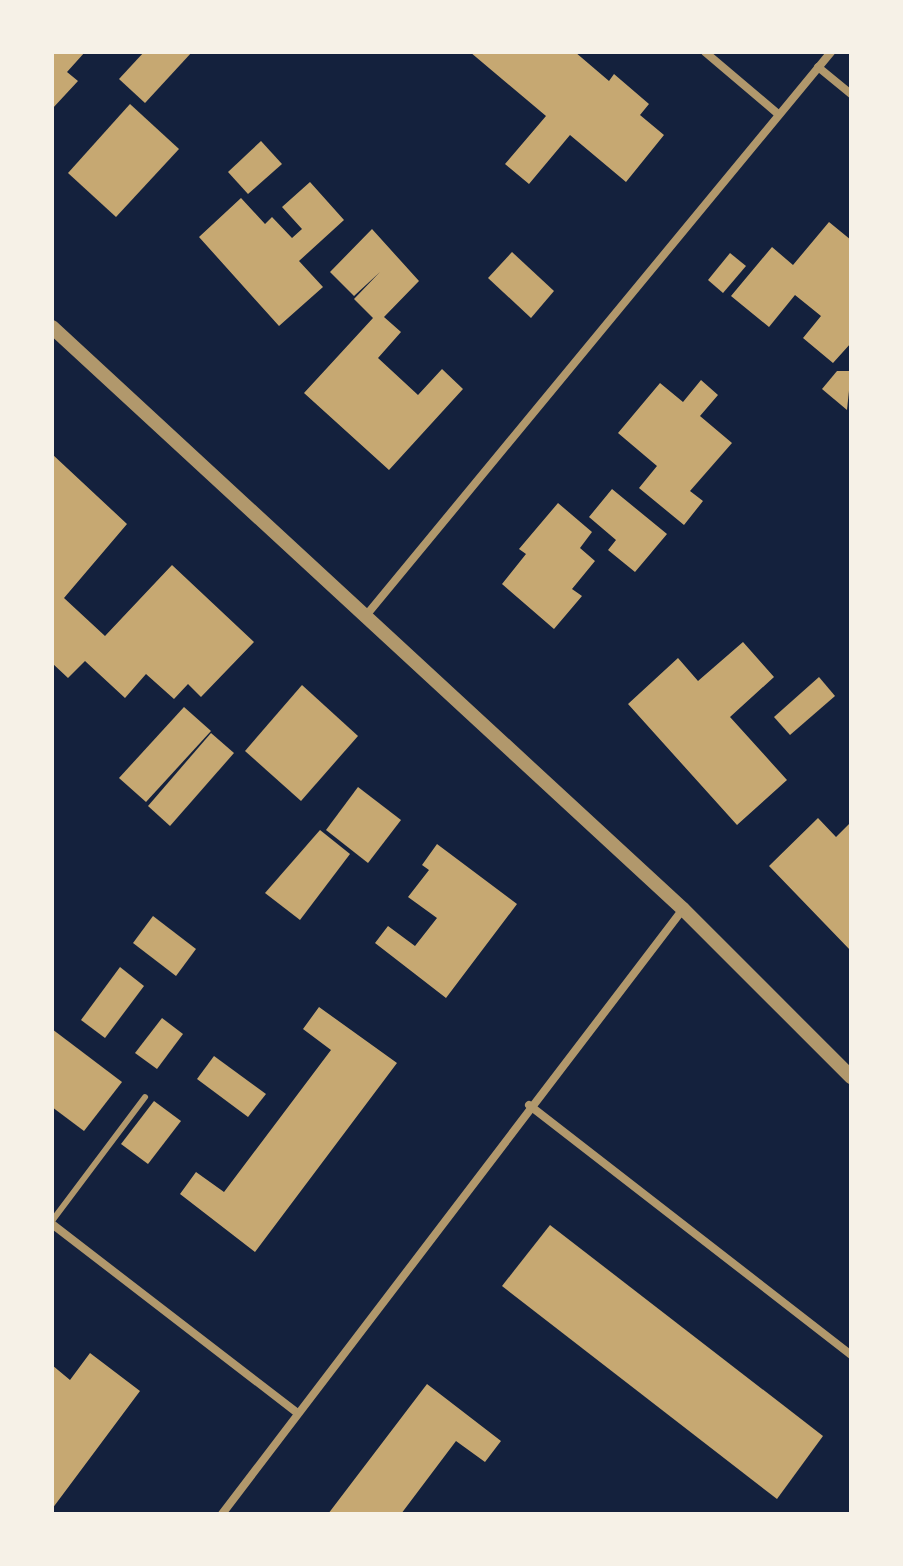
<!DOCTYPE html>
<style>
body{margin:0}
#map{position:relative;width:903px;height:1566px;overflow:hidden;background:#14213d;font-family:Rubik,sans-serif}
div>[style]{position:absolute}
[style*='--x']{left:calc(var(--x)*1px);top:calc(var(--y)*1px);width:calc(var(--w)*1px);rotate:calc(var(--a)*1deg)}
.building>*{inset:0;background:#c6a872}
.service>*{height:6px;margin:-3px;padding:0 3px;transform-origin:3px;border-radius:3px;background:#b1986c}
.minor>*{height:8px;margin:-4px;padding:0 4px;transform-origin:4px;border-radius:4px;background:#b1986c}
.tertiary>*{height:14px;margin:-7px;padding:0 7px;transform-origin:7px;border-radius:7px;background:#b1986c}
span{translate:-50% -50%;white-space:nowrap;text-align:center;line-height:1.15;-webkit-text-stroke:6px #f6f1e7;paint-order:stroke}
.frame{position:absolute;inset:0;border:54px solid #f6f1e7;pointer-events:none}
</style>
<div id="map">
<div class="building">
<div style="clip-path:polygon(52px 52px,85px 52px,67px 72px,78px 81px,52px 109px)"></div>
<div style="clip-path:polygon(144px 52px,192px 52px,145px 103px,119px 79px)"></div>
<div style="clip-path:polygon(470px 52px,575px 52px,609px 81px,614px 74px,649px 104px,640px 115px,664px 135px,626px 182px,570px 135px,529px 184px,505px 164px,546px 116px)"></div>
<div style="clip-path:polygon(130px 104px,179px 149px,116px 217px,68px 173px)"></div>
<div style="clip-path:polygon(261px 141px,282px 164px,248px 194px,228px 172px)"></div>
<div style="clip-path:polygon(310px 182px,344px 220px,299px 261px,323px 287px,279px 326px,199px 237px,241px 198px,265px 224px,272px 217px,292px 238px,302px 229px,282px 207px)"></div>
<div style="clip-path:polygon(829px 222px,851px 240px,851px 343px,833px 363px,803px 338px,821px 316px,795px 295px,769px 327px,731px 296px,772px 247px,793px 265px)"></div>
<div style="clip-path:polygon(372px 229px,419px 281px,384px 317px,401px 332px,378px 358px,418px 395px,442px 369px,463px 389px,389px 470px,304px 393px,373px 318px,354px 299px,380px 272px,354px 296px,330px 272px)"></div>
<div style="clip-path:polygon(512px 252px,554px 291px,531px 318px,488px 278px)"></div>
<div style="clip-path:polygon(730px 253px,746px 266px,723px 293px,708px 280px)"></div>
<div style="clip-path:polygon(837px 371px,851px 371px,847px 410px,822px 389px)"></div>
<div style="clip-path:polygon(701px 380px,718px 395px,700px 416px,732px 443px,690px 491px,703px 501px,684px 525px,639px 488px,657px 466px,618px 433px,660px 383px,683px 402px)"></div>
<div style="clip-path:polygon(52px 454px,127px 524px,64px 598px,105px 636px,172px 565px,254px 642px,201px 697px,188px 684px,174px 699px,146px 674px,125px 698px,85px 661px,68px 678px,52px 663px)"></div>
<div style="clip-path:polygon(612px 489px,667px 534px,635px 572px,608px 550px,616px 540px,589px 517px)"></div>
<div style="clip-path:polygon(558px 503px,592px 532px,580px 548px,595px 561px,572px 589px,582px 596px,554px 629px,502px 584px,526px 554px,519px 549px)"></div>
<div style="clip-path:polygon(743px 642px,774px 677px,730px 717px,787px 780px,737px 825px,628px 704px,678px 658px,698px 681px)"></div>
<div style="clip-path:polygon(819px 677px,835px 696px,790px 735px,774px 717px)"></div>
<div style="clip-path:polygon(302px 685px,358px 736px,301px 801px,245px 751px)"></div>
<div style="clip-path:polygon(184px 707px,211px 731px,146px 802px,119px 778px)"></div>
<div style="clip-path:polygon(211px 733px,234px 753px,170px 826px,148px 806px)"></div>
<div style="clip-path:polygon(358px 787px,401px 820px,368px 863px,326px 830px)"></div>
<div style="clip-path:polygon(818px 818px,836px 837px,851px 822px,851px 951px,769px 866px)"></div>
<div style="clip-path:polygon(320px 830px,350px 854px,300px 920px,265px 893px)"></div>
<div style="clip-path:polygon(437px 844px,517px 904px,446px 998px,375px 943px,388px 926px,415px 946px,437px 918px,408px 897px,429px 870px,422px 865px)"></div>
<div style="clip-path:polygon(153px 916px,196px 949px,176px 976px,133px 943px)"></div>
<div style="clip-path:polygon(120px 967px,144px 986px,105px 1038px,81px 1020px)"></div>
<div style="clip-path:polygon(319px 1007px,397px 1063px,255px 1252px,180px 1194px,196px 1172px,224px 1192px,331px 1050px,303px 1029px)"></div>
<div style="clip-path:polygon(162px 1018px,183px 1034px,157px 1069px,135px 1053px)"></div>
<div style="clip-path:polygon(52px 1029px,122px 1082px,84px 1131px,52px 1107px)"></div>
<div style="clip-path:polygon(214px 1056px,266px 1094px,248px 1117px,197px 1079px)"></div>
<div style="clip-path:polygon(154px 1101px,181px 1121px,148px 1164px,121px 1144px)"></div>
<div style="clip-path:polygon(550px 1225px,823px 1436px,777px 1499px,502px 1286px)"></div>
<div style="clip-path:polygon(90px 1353px,140px 1391px,52px 1509px,52px 1365px,70px 1380px)"></div>
<div style="clip-path:polygon(427px 1384px,501px 1441px,485px 1462px,456px 1441px,401px 1514px,328px 1514px)"></div>
</div>
<div class="service">
<div style="--x:52;--y:1221;--w:155;--a:-53.1"></div>
</div>
<div class="minor">
<div style="--x:705;--y:52;--w:96;--a:40.3"></div>
<div style="--x:818;--y:67;--w:43;--a:39.3"></div>
<div style="--x:364;--y:618;--w:734;--a:-50.47"></div>
<div style="--x:529;--y:1105;--w:408;--a:37.8"></div>
<div style="--x:52;--y:1224;--w:309;--a:37.6"></div>
<div style="--x:222;--y:1514;--w:761;--a:-52.69"></div>
</div>
<div class="tertiary">
<div style="--x:52;--y:327;--w:858;--a:42.69"></div>
<div style="--x:683;--y:909;--w:238;--a:45"></div>
</div>
<div class="frame"></div>
</div>
